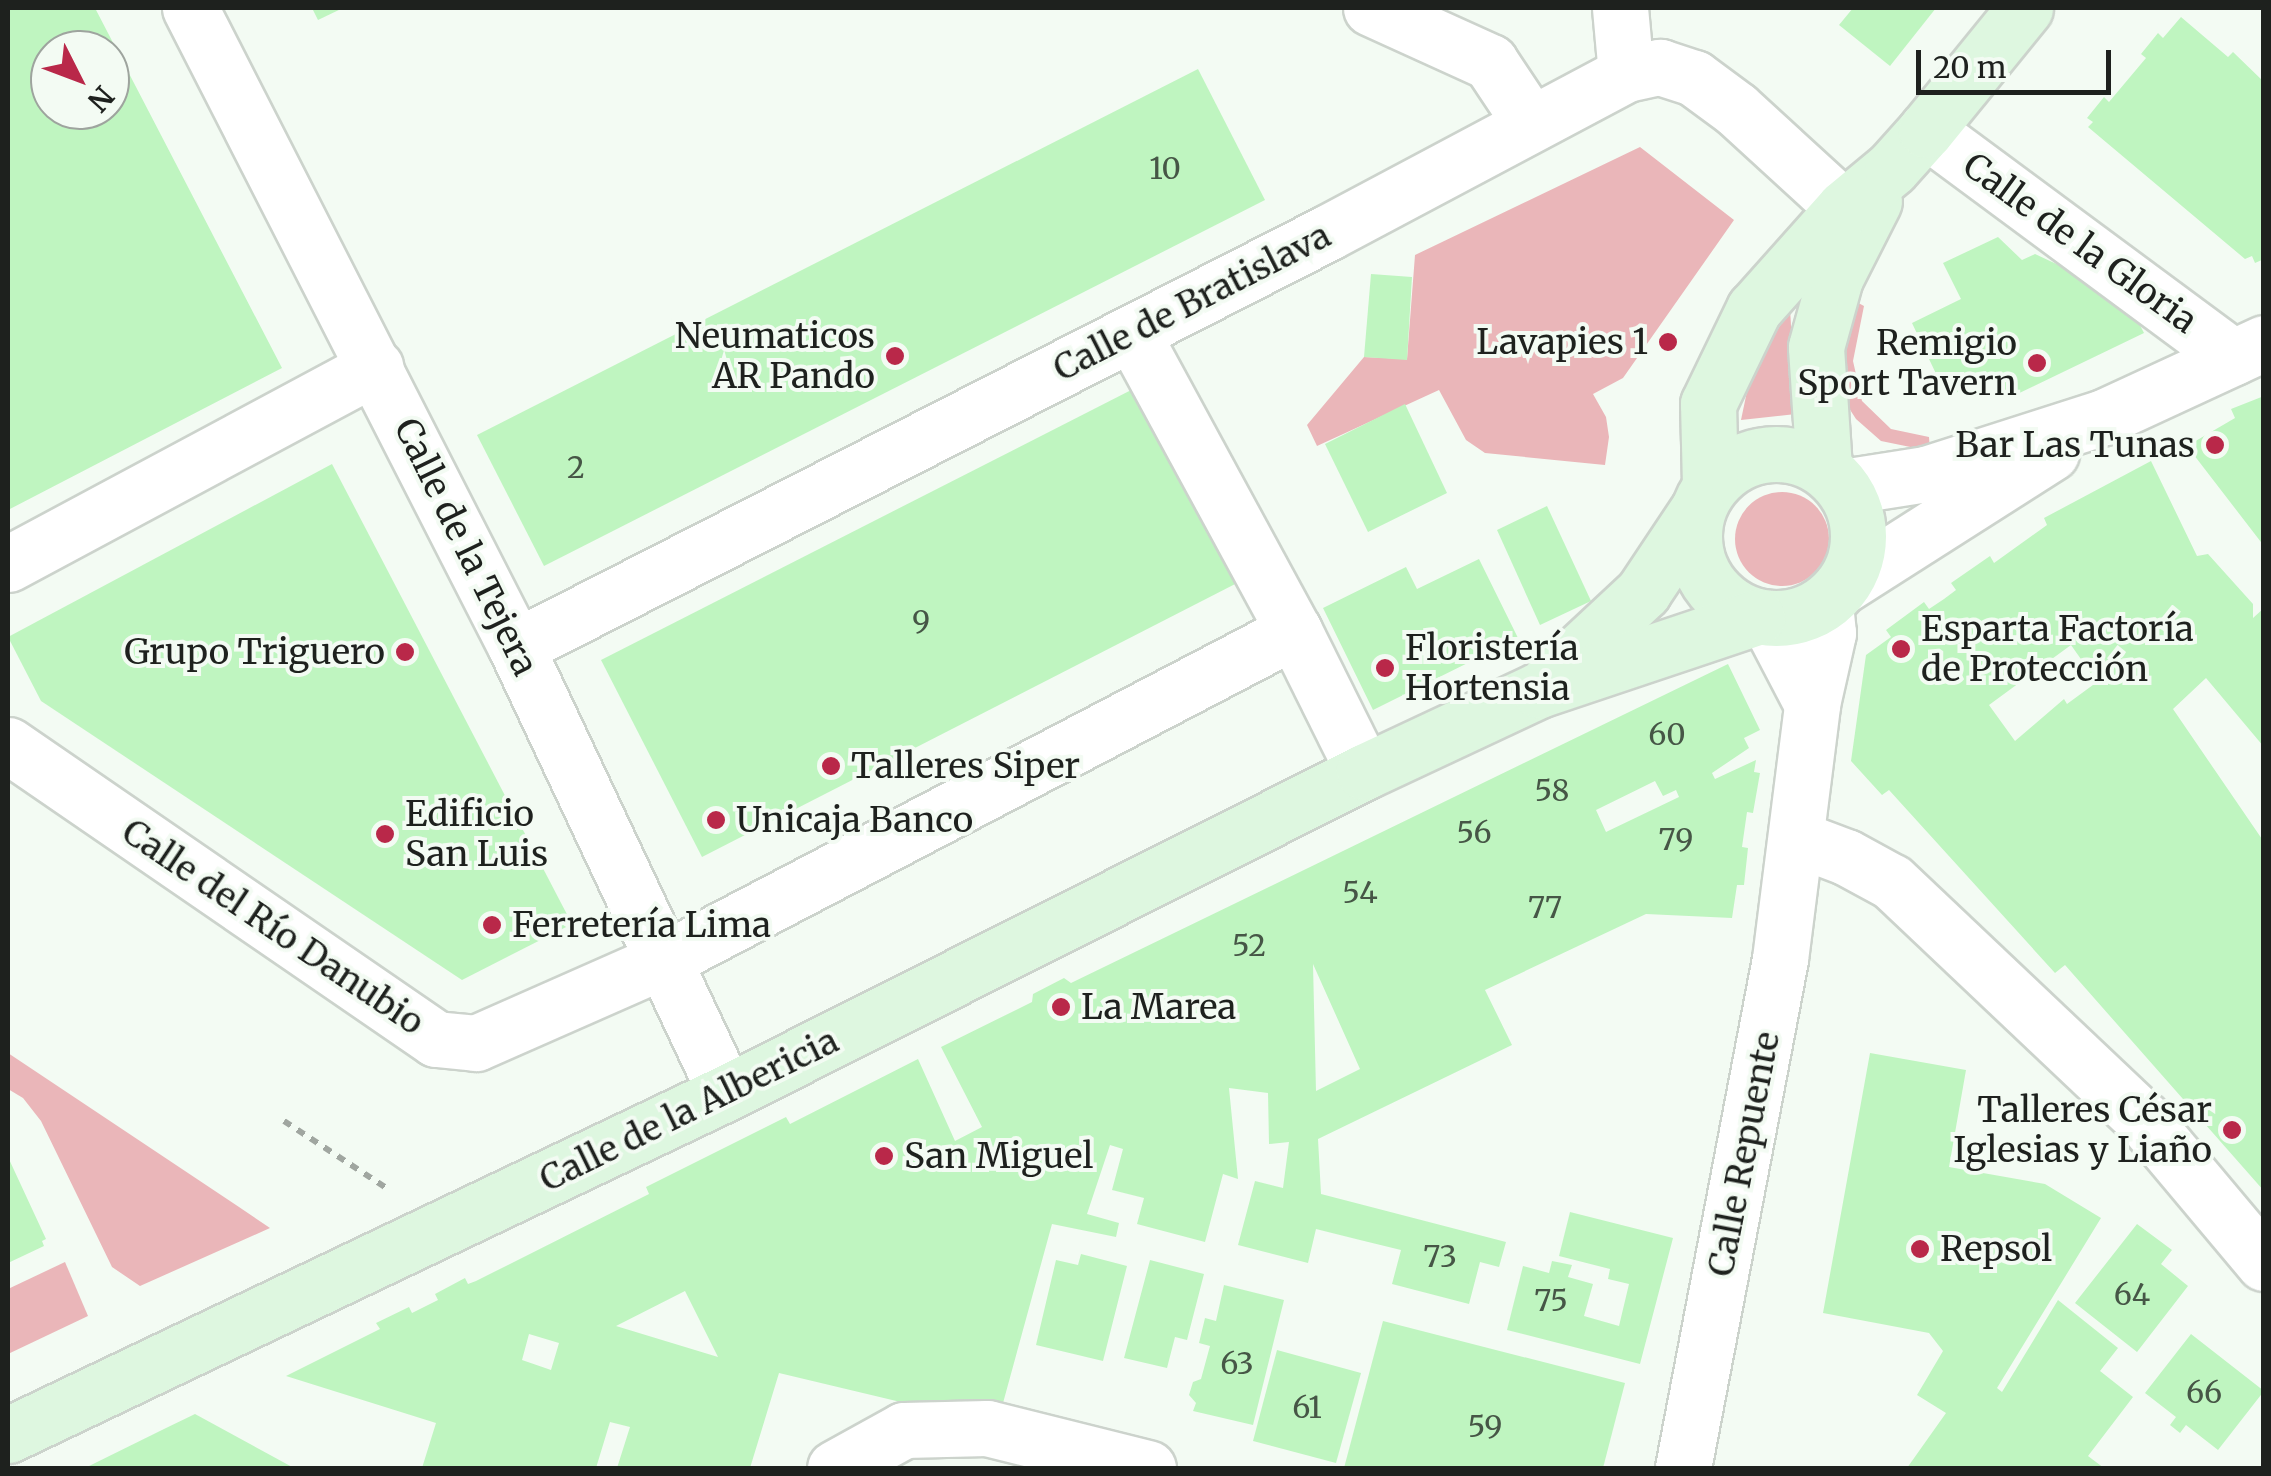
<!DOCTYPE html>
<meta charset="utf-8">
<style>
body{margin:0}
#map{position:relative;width:2271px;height:1476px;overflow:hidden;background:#f3fbf3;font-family:Merriweather,serif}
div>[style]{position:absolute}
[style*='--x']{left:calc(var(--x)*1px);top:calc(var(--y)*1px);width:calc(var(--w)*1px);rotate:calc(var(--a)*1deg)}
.green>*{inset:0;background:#eab6b9}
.round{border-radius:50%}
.building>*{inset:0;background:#bff5c0}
.path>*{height:6px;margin-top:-3px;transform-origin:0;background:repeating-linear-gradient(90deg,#a0a6a0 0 8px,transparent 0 16px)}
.roads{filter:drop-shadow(2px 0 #ccd3cc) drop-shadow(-2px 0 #ccd3cc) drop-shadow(0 2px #ccd3cc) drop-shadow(0 -2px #ccd3cc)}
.minor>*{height:55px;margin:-27.5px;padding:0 27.5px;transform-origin:27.5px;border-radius:27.5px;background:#fff}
.secondary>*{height:55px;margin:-27.5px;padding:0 27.5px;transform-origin:27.5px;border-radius:27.5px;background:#def7e0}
.secondary>.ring{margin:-27.5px;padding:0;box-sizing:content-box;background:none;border:55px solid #def7e0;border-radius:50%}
.dots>*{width:28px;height:28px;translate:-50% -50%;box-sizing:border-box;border:5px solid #f3fbf3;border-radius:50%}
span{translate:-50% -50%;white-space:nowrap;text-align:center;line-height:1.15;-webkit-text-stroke:8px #f3fbf3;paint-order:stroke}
.number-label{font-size:30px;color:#465646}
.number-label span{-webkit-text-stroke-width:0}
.street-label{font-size:35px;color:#1e211e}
.poi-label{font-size:35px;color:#1e211e}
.right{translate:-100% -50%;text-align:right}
.left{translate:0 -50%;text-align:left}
.frame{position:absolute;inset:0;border:10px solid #1e211e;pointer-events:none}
.north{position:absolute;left:30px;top:30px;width:100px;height:100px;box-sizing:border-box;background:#f3fbf3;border:2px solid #9ea49e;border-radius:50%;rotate:132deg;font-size:28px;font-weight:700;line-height:40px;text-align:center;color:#1e211e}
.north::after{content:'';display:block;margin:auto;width:35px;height:45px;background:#b92849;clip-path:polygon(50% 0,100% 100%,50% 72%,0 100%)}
.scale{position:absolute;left:1916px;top:50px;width:195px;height:45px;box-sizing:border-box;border:5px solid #1e211e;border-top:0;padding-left:12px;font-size:30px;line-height:35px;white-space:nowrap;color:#1e211e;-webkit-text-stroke:8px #f3fbf3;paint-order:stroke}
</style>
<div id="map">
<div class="green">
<div style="clip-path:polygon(1640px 147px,1734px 220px,1623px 378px,1593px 394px,1606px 417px,1609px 437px,1605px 465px,1485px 453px,1466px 440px,1439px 390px,1317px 446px,1307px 425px,1364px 357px,1407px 359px,1415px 255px)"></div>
<div style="clip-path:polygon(1851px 299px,1864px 306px,1853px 361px,1862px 401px,1891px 429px,1929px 437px,1930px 451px,1881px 441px,1856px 419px,1845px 402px,1839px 344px)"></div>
<div style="clip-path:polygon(1790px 308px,1796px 414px,1741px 420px,1750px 377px)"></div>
<div class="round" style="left:1735px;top:492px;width:94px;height:94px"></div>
<div style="clip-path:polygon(8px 1053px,239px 1207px,270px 1228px,140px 1286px,112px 1267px,41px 1121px,23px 1098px,8px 1089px)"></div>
<div style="clip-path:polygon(65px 1262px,88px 1316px,8px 1354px,8px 1289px)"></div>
</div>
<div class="building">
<div style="clip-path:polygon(evenodd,8px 8px,95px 8px,282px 368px,8px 510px,8px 8px,50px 50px,110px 50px,110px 110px,50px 110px,50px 50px)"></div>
<div style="clip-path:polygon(312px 8px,343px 8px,318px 20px)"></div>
<div style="clip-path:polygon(1853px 8px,1936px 8px,1890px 66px,1839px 25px)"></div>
<div style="clip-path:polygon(2181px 17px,2228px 57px,2233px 52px,2264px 82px,2264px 259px,2255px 263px,2252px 256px,2245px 259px,2088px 127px,2093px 122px,2087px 118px,2104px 97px,2109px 102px,2146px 58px,2141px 54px,2158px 33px,2163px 38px)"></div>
<div style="clip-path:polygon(1198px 69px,1265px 200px,544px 566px,477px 435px)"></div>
<div style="clip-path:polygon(1998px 237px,2022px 260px,2035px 254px,2125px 296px,2144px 333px,2009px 398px,1997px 373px,1947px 397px,1912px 323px,1961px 299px,1943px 263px)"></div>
<div style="clip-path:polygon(1371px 274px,1412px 277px,1407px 360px,1364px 357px)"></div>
<div style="clip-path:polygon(1141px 385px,1241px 581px,702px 857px,601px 660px)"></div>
<div style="clip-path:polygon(2264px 396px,2264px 546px,2187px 446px,2235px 418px,2231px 409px)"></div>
<div style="clip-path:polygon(1405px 404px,1447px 493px,1368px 532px,1325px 444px)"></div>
<div style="clip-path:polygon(evenodd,2151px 461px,2197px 556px,2208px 554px,2253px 604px,2253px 618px,2264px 608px,2264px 747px,2206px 678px,2173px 709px,2264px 842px,2264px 1191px,2065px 965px,2055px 973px,1889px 790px,1882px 795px,1851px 761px,1866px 655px,1891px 637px,1886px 630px,1924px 602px,1929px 609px,1944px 599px,1956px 590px,1951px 583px,1990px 556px,1994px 563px,2047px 525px,2044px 518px,2151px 461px,2071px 645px,2097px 682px,2067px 704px,2064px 699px,2015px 741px,1989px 705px,2071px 645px)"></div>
<div style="clip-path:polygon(332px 464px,572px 924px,462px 980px,41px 701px,8px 637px)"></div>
<div style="clip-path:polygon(1547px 506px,1591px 601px,1540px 625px,1497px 530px)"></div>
<div style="clip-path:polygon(1479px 559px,1518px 638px,1373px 710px,1323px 608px,1406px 567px,1417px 589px)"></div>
<div style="clip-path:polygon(evenodd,1728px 664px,1760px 730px,1744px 738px,1749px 748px,1712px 773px,1715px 779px,1756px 760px,1754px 772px,1760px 773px,1753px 813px,1747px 812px,1742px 847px,1748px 848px,1744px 885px,1737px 885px,1732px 918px,1646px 914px,1485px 990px,1512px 1045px,1318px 1139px,1321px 1194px,1506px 1242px,1499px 1267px,1480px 1262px,1469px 1304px,1392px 1284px,1401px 1250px,1360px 1240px,1316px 1229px,1308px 1263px,1238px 1245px,1255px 1181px,1283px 1188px,1289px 1142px,1269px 1144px,1268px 1093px,1229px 1088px,1238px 1179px,1223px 1174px,1205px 1242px,1137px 1224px,1144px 1198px,1112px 1190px,1123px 1149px,1110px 1145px,1087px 1214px,1119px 1223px,1116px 1237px,1052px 1224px,997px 1425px,779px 1373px,750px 1468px,617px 1468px,630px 1427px,610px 1422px,596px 1468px,422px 1468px,436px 1423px,286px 1376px,380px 1329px,376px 1323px,409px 1307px,412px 1313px,438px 1300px,435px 1294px,465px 1278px,468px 1284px,476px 1281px,649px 1194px,646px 1187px,786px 1117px,790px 1124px,918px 1059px,955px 1141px,982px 1127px,941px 1047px,1032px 1002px,1033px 994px,1064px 978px,1071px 983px,1728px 664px,1655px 781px,1663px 796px,1676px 790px,1679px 797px,1606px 832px,1596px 810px,1655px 781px,1728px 664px,1313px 964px,1360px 1069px,1316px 1091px,1313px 964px,1728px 664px,685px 1291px,718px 1357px,616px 1326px,685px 1291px,1728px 664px,529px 1334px,559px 1343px,551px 1370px,522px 1360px,529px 1334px)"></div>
<div style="clip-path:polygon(1870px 1053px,1966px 1070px,1949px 1167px,2045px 1184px,2101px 1218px,1997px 1388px,2002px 1392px,2058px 1300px,2118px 1348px,2100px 1371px,2133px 1397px,2088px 1456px,2104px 1468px,1907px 1468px,1946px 1413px,1917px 1395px,1943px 1351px,1929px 1333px,1823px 1313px)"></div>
<div style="clip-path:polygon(8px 1157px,46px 1239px,42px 1241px,44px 1246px,8px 1263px)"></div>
<div style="clip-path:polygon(1570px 1212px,1673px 1238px,1640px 1364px,1507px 1330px,1523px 1266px,1549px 1273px,1552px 1261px,1572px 1265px,1568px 1277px,1593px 1284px,1584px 1316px,1619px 1326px,1629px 1284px,1608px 1279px,1610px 1269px,1559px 1256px)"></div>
<div style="clip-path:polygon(2137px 1224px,2172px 1250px,2161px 1264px,2188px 1286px,2137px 1352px,2075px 1303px)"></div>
<div style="clip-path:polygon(1081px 1254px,1127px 1266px,1103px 1361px,1036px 1345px,1056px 1260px,1078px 1265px)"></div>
<div style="clip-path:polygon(1150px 1260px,1204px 1274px,1187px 1340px,1175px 1337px,1167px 1368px,1124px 1358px)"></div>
<div style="clip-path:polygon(1224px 1285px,1284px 1300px,1253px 1425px,1193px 1411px,1196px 1403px,1189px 1395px,1193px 1382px,1201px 1379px,1210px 1346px,1199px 1343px,1205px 1318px,1216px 1321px)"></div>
<div style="clip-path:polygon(1383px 1321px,1625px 1383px,1603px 1468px,1344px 1468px)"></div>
<div style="clip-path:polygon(2191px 1334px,2264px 1391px,2218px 1450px,2186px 1425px,2180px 1433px,2170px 1425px,2176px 1417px,2145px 1393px)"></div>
<div style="clip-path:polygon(1277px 1350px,1361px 1373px,1336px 1463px,1253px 1441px)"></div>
<div style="clip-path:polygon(195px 1414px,294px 1468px,85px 1468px,164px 1429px)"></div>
</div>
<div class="path">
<div style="--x:284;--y:1121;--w:121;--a:33.2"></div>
</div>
<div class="roads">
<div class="minor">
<div style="--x:190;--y:8;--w:717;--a:62.97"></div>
<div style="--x:516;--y:647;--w:493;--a:64.8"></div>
<div style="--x:1371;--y:8;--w:131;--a:24.4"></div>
<div style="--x:1490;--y:62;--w:72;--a:56.3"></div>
<div style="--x:1620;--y:8;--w:66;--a:84.8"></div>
<div style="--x:1926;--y:130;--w:382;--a:36.5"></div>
<div style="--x:1132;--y:333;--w:339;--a:61.5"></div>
<div style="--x:1294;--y:631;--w:157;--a:63.6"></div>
<div style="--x:1843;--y:487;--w:84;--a:-8.9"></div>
<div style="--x:1926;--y:474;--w:187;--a:-17.8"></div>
<div style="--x:2104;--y:417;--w:176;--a:-24.8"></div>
<div style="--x:8;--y:564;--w:417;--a:-28.2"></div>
<div style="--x:1842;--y:586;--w:248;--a:-32.5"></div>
<div style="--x:1767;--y:618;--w:97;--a:62.4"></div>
<div style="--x:516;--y:647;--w:911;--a:-27.04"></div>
<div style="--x:1327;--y:233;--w:339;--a:-28"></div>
<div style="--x:1626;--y:74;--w:35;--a:-12"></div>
<div style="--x:1660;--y:67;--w:36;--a:18"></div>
<div style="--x:1694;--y:78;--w:52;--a:36.4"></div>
<div style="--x:1736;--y:109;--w:147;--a:42.5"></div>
<div style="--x:8;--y:745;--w:519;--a:34.49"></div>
<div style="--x:436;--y:1039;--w:40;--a:5.7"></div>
<div style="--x:476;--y:1043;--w:203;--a:-23.8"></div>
<div style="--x:662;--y:961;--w:713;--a:-27.57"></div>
<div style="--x:1798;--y:839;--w:51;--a:20.6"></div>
<div style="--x:1846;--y:857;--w:52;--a:28.5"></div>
<div style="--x:1892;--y:882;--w:345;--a:43.4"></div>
<div style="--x:2143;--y:1119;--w:188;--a:50"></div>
<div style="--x:835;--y:1468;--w:79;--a:-28.8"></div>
<div style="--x:904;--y:1430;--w:83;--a:-1.4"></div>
<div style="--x:987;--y:1428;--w:166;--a:14"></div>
<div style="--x:1683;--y:1468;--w:518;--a:-79.21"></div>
<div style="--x:1780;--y:959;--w:257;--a:-82.8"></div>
<div style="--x:1812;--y:704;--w:73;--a:-77.3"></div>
<div style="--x:1828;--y:633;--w:30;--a:-96"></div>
</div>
<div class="secondary">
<div class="ring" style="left:1694px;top:454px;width:109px;height:109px"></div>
<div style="--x:1824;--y:468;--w:121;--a:-93.8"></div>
<div style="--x:1816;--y:347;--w:72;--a:-74.6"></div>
<div style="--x:1835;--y:278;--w:86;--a:-63.1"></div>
<div style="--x:1710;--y:485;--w:81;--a:-91.4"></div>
<div style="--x:1708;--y:404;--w:106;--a:-64.2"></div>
<div style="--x:1754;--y:309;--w:135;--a:-48.3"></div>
<div style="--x:1844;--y:208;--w:62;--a:-39.8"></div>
<div style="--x:1892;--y:168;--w:51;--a:-48.2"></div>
<div style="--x:1926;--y:130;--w:157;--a:-50.9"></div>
<div style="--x:1552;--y:677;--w:125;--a:-43"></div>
<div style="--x:1643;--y:592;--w:97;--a:-56.3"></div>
<div style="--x:8;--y:1435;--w:795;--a:-25.47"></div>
<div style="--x:726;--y:1093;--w:714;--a:-26.71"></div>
<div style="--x:1364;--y:772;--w:193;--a:-25.1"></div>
<div style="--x:1539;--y:690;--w:230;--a:-18.5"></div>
</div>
</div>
<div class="dots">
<div style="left:1668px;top:342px;background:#b92849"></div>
<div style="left:895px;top:356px;background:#b92849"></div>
<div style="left:2037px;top:363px;background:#b92849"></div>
<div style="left:2215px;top:445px;background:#b92849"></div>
<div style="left:1901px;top:649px;background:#b92849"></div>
<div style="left:405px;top:652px;background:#b92849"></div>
<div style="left:1385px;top:668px;background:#b92849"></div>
<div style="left:831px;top:766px;background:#b92849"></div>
<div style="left:716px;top:820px;background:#b92849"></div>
<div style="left:385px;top:834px;background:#b92849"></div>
<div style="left:492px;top:925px;background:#b92849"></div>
<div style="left:1061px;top:1007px;background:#b92849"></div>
<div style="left:2232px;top:1130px;background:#b92849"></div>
<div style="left:884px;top:1156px;background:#b92849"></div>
<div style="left:1920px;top:1249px;background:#b92849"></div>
</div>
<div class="number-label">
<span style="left:1165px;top:168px">10</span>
<span style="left:576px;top:467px">2</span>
<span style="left:921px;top:621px">9</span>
<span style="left:1667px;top:734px">60</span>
<span style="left:1552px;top:790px">58</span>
<span style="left:1474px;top:832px">56</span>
<span style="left:1676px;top:839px">79</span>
<span style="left:1360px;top:892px">54</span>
<span style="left:1545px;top:907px">77</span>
<span style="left:1249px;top:945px">52</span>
<span style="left:1440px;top:1256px">73</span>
<span style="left:2132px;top:1294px">64</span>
<span style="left:1551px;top:1300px">75</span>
<span style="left:1237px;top:1363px">63</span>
<span style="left:2204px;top:1392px">66</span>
<span style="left:1307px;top:1407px">61</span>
<span style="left:1485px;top:1426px">59</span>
</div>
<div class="street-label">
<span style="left:2080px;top:243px;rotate:36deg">Calle de la Gloria</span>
<span style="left:1192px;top:302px;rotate:-27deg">Calle de Bratislava</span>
<span style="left:466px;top:547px;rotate:64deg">Calle de la Tejera</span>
<span style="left:273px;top:927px;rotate:34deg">Calle del Río Danubio</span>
<span style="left:689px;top:1110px;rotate:-26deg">Calle de la Albericia</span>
<span style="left:1744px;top:1154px;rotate:-79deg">Calle Repuente</span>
</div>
<div class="poi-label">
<span class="right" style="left:875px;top:356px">Neumaticos<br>AR Pando</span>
<span class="right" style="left:1648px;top:342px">Lavapies 1</span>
<span class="right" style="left:2017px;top:363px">Remigio<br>Sport Tavern</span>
<span class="right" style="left:2195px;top:445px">Bar Las Tunas</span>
<span class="left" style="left:1921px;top:649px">Esparta Factoría<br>de Protección</span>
<span class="left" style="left:1405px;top:668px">Floristería<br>Hortensia</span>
<span class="right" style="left:385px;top:652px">Grupo Triguero</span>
<span class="left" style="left:851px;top:766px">Talleres Siper</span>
<span class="left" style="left:405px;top:834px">Edificio<br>San Luis</span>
<span class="left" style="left:736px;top:820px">Unicaja Banco</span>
<span class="left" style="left:512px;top:925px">Ferretería Lima</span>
<span class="left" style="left:1081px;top:1007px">La Marea</span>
<span class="right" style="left:2212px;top:1130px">Talleres César<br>Iglesias y Liaño</span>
<span class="left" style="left:904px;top:1156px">San Miguel</span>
<span class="left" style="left:1940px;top:1249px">Repsol</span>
</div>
<div class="frame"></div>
<div class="north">N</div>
<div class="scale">20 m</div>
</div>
